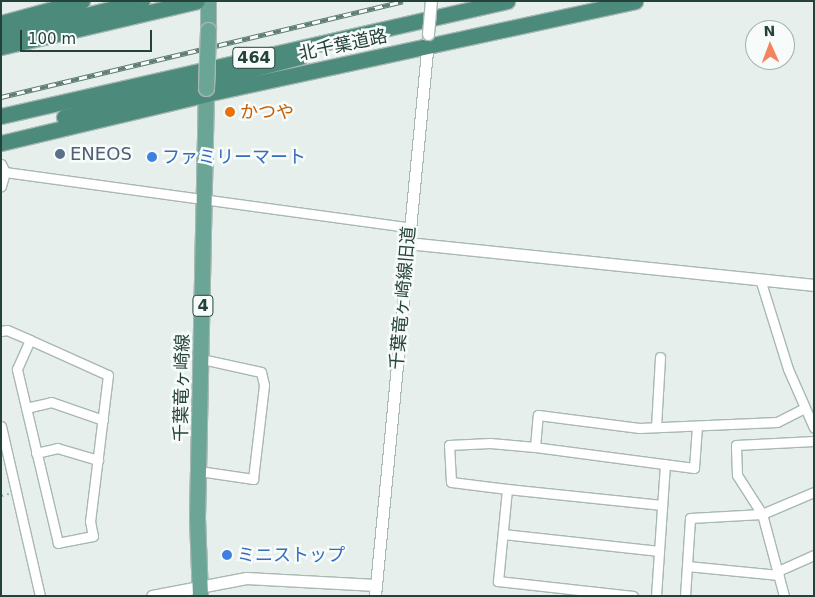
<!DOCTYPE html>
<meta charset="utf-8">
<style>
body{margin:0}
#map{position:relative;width:815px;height:597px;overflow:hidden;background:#e6efeb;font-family:"DejaVu Sans","Noto Sans JP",sans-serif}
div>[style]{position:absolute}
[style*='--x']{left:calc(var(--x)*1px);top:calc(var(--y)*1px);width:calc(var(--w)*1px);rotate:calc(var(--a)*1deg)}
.path>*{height:2px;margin-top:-1px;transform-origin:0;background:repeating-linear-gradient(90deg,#86b3a5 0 2.5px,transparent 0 6.5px)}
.roads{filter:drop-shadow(1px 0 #a8b8b2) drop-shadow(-1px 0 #a8b8b2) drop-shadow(0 1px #a8b8b2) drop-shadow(0 -1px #a8b8b2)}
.minor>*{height:9px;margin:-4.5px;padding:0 4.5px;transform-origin:4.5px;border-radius:4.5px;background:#fff}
.tertiary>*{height:11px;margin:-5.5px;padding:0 5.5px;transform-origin:5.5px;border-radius:5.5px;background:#fff}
.primary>*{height:15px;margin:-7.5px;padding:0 7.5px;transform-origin:7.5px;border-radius:7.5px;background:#6aa596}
.trunk>*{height:15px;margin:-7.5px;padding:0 7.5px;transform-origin:7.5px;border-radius:7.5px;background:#4c8a7c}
.rail>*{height:4.5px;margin-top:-2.25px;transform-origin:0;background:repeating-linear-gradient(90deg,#f7fbf9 0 8px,#5f7d75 0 16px);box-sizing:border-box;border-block:1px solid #5f7d75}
.bridges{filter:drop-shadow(1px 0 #a8b8b2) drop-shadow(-1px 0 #a8b8b2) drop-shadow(0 1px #a8b8b2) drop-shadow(0 -1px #a8b8b2)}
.tertiary-bridge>*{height:11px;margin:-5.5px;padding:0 5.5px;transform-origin:5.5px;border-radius:5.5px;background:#fff}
.primary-bridge>*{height:15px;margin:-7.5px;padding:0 7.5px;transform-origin:7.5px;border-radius:7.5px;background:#6aa596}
.dots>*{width:14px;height:14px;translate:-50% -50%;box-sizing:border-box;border:2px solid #f7fbf9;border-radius:50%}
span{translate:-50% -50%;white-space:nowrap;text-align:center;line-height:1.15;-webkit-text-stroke:5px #f7fbf9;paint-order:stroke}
.shield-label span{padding:1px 4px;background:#f7fbf9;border:1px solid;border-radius:4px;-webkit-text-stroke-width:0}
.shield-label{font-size:16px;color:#24423a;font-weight:700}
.street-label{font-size:18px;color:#24423a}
.food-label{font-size:18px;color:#c56008}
.left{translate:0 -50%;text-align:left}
.service-label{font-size:18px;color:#4e5e75}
.shop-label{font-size:18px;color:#366cbe}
.frame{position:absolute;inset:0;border:2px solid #24423a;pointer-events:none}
.north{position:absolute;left:745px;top:20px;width:50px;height:50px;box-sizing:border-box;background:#f7fbf9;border:1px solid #a3b1ad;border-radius:50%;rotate:358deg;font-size:14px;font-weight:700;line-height:20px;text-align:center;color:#24423a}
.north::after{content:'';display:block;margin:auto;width:18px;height:22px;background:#f4845f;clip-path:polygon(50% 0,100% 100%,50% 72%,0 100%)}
.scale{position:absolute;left:20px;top:30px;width:132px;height:22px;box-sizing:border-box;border:2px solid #24423a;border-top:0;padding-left:6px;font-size:15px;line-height:18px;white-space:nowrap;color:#24423a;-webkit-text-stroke:4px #f7fbf9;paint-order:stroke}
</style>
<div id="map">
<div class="path">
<div style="--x:1;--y:496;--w:8;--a:-14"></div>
</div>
<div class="roads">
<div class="minor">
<div style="--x:1;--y:164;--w:9;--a:63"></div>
<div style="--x:5;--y:172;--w:15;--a:106"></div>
<div style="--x:5;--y:172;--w:408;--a:7.8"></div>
<div style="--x:760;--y:279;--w:94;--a:72.7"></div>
<div style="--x:788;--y:369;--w:64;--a:66.2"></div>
<div style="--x:1;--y:331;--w:6;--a:-9"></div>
<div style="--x:7;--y:330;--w:25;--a:23"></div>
<div style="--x:30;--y:340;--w:85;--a:24.2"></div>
<div style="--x:108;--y:375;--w:147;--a:97"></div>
<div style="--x:90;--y:521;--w:15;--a:79"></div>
<div style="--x:93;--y:536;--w:36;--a:169"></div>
<div style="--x:58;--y:543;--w:179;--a:-103.3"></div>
<div style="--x:17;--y:369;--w:32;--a:-66"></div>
<div style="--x:26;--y:408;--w:26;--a:-13"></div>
<div style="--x:51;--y:402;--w:55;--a:19.1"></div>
<div style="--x:1;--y:426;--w:174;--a:77.1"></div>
<div style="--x:697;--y:426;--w:42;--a:94.1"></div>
<div style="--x:694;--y:468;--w:160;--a:-172.5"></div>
<div style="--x:535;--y:447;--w:32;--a:-85"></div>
<div style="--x:538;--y:415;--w:102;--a:7.3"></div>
<div style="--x:639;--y:428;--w:138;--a:-2.5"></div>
<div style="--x:777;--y:422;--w:31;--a:-27"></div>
<div style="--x:656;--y:427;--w:70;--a:-86.7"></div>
<div style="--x:36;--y:453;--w:22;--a:-13"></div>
<div style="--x:57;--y:448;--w:43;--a:16.3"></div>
<div style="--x:199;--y:471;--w:55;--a:8.4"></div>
<div style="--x:253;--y:479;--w:95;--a:-83.3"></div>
<div style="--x:264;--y:385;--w:13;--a:-103"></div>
<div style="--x:261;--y:372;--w:60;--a:-167.6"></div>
<div style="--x:507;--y:489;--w:56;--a:-172.9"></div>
<div style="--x:451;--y:482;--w:37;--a:-93"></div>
<div style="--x:449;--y:445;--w:41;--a:-2.8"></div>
<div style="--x:490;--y:443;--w:45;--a:5.1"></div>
<div style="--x:503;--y:534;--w:157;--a:6.2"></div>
<div style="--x:687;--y:566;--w:92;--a:5.6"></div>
<div style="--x:778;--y:571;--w:39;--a:-24"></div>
<div style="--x:633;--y:596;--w:136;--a:-173.7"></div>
<div style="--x:498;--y:581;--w:92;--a:-84.4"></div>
<div style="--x:507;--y:489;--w:156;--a:5.9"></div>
<div style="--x:656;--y:596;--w:132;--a:-86.1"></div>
<div style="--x:685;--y:596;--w:78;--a:-86.3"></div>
<div style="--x:690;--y:518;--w:72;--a:-3.2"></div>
<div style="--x:762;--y:514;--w:56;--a:-22.9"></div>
<div style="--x:784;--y:596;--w:85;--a:-105"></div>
<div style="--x:762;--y:514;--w:46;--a:-122.7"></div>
<div style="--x:737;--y:475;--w:30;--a:-92"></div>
<div style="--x:736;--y:445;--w:78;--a:-2.9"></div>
</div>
<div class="tertiary">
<div style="--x:408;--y:243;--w:408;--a:5.9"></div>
<div style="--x:152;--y:596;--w:96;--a:-10.8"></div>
<div style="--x:246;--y:578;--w:130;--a:3.1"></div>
<div style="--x:375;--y:596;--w:559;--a:-84.55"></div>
</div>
<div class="primary">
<div style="--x:208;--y:30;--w:29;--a:-90"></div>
<div style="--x:200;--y:596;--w:78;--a:-92.2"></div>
<div style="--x:197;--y:518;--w:430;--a:-88.8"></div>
</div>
<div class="trunk">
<div style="--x:1;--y:23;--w:84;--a:-15.2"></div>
<div style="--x:1;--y:36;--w:145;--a:-13.9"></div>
<div style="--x:1;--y:47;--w:201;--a:-13.2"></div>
<div style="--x:1;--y:116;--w:519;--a:-12.8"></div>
<div style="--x:64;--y:117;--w:244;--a:-14.3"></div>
<div style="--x:1;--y:143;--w:211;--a:-13.4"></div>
<div style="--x:206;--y:94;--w:439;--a:-12.2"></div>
</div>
</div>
<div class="rail">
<div style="--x:1;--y:97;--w:413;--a:-13.4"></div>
</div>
<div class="bridges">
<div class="tertiary-bridge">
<div style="--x:428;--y:34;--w:33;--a:-85"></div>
</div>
<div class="primary-bridge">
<div style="--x:206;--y:88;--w:58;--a:-88"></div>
</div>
</div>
<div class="dots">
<div style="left:230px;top:112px;background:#e8710a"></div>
<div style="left:60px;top:154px;background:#5c6f8a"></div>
<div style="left:152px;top:157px;background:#3f7fe0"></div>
<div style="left:227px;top:555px;background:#3f7fe0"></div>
</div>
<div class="shield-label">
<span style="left:254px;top:58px">464</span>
<span style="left:203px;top:306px">4</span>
</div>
<div class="street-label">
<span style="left:343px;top:45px;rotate:-12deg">北千葉道路</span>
<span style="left:403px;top:298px;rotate:-85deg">千葉竜ヶ崎線旧道</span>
<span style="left:182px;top:388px;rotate:-89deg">千葉竜ヶ崎線</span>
</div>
<div class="food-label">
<span class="left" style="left:240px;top:112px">かつや</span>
</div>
<div class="service-label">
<span class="left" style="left:70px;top:154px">ENEOS</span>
</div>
<div class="shop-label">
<span class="left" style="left:162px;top:157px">ファミリーマート</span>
<span class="left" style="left:237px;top:555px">ミニストップ</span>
</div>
<div class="frame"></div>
<div class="north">N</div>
<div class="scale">100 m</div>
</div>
